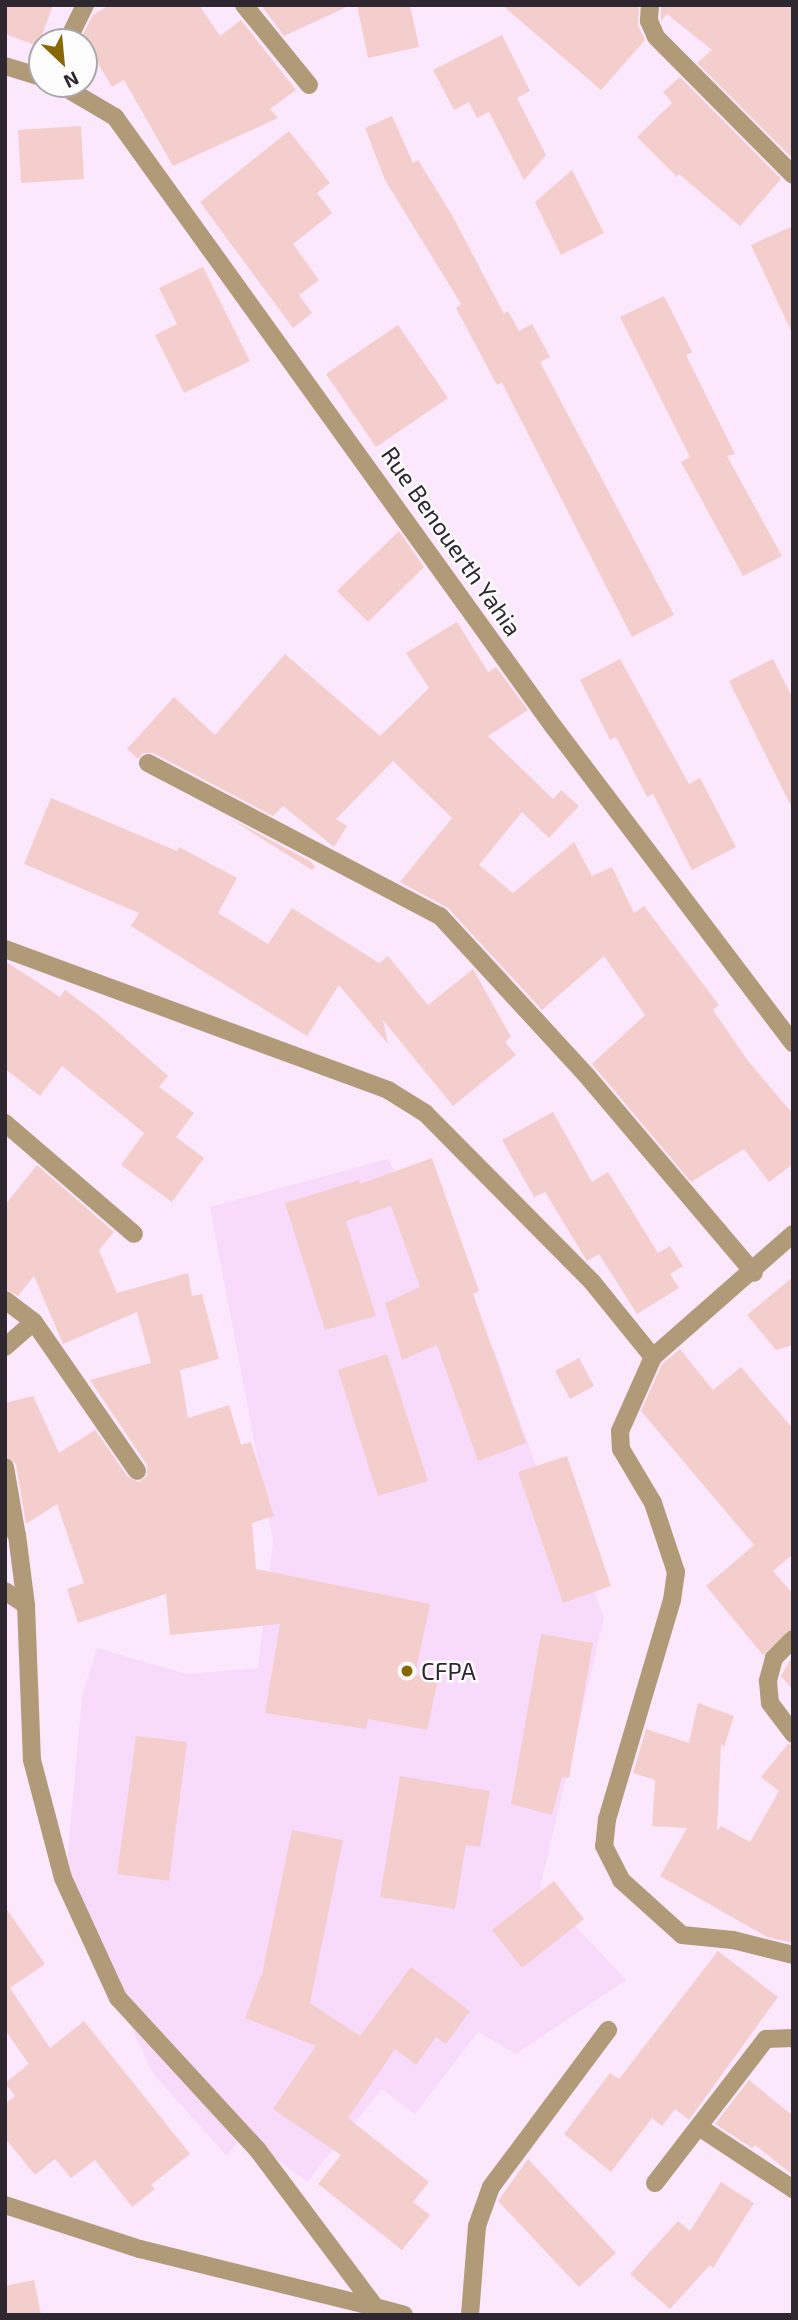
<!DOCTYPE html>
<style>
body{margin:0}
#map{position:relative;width:798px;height:2320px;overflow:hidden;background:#fbe8fd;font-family:"Exo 2",sans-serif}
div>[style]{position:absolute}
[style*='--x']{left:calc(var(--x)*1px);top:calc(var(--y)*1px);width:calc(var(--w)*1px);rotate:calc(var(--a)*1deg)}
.built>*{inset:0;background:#f8dbfb}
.building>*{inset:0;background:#f4cecd}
.minor>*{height:18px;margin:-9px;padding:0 9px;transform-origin:9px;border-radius:9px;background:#b19a78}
.dots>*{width:19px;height:19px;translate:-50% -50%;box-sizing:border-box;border:4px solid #fcfcfc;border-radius:50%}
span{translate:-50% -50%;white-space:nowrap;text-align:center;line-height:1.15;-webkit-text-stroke:5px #fcfcfc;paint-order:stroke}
.street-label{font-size:24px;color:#2f2730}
.poi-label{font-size:24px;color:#2f2730}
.left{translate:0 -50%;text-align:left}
.frame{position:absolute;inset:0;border:7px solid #2f2730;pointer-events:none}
.north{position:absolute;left:28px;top:28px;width:70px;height:70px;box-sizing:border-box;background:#fcfcfc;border:2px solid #aaa7aa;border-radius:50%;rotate:154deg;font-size:19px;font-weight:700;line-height:28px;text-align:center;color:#2f2730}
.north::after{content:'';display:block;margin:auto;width:24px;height:32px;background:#886805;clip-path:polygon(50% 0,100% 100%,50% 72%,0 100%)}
</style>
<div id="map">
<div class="built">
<div style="clip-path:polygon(388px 1159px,494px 1350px,539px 1473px,562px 1498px,604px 1618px,540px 1888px,626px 1980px,516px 2054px,478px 2032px,415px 2114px,382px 2089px,307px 2182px,244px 2134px,227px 2156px,154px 2075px,65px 1887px,82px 1696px,97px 1648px,186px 1674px,258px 1668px,273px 1541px,210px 1207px)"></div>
</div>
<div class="building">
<div style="clip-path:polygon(5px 5px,53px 5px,38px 46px,5px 34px)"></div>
<div style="clip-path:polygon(109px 5px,199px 5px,220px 36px,241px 20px,296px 90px,270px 109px,278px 118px,173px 166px,124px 80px,112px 87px,82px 36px,93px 15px)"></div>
<div style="clip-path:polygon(261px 5px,351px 5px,284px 36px)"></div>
<div style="clip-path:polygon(357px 5px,410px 5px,419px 47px,368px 58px)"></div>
<div style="clip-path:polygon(502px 5px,639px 5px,638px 25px,645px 40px,601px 90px)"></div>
<div style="clip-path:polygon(661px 5px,793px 5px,793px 159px,697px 63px,712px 50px,667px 14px,661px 21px)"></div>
<div style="clip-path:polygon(502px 35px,530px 91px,517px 98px,546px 155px,524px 180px,489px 112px,477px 118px,469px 102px,454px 110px,433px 70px)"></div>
<div style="clip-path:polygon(680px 77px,781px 179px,740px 226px,679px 174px,677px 177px,637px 137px,672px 103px,663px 92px)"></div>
<div style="clip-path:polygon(392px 116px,413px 163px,418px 160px,452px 215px,504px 314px,508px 311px,519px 331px,532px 324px,550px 357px,540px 362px,674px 615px,632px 637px,502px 383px,497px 385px,456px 308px,461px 304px,385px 180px,365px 128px)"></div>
<div style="clip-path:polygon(81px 126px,84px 179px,21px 183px,18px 130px)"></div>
<div style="clip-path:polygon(289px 131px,330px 183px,317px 193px,332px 213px,293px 244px,319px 280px,299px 295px,312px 313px,293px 328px,200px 202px)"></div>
<div style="clip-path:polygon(572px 170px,604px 233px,561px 255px,535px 202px)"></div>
<div style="clip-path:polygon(793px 226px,793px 335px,751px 245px)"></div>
<div style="clip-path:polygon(203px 267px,250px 361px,184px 393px,155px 335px,177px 324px,159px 288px)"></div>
<div style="clip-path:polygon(664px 296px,692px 352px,686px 355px,735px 454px,727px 456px,782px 556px,743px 576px,681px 462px,690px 457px,620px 317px)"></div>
<div style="clip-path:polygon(398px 325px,448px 398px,376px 447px,326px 374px)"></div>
<div style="clip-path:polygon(399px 531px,424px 567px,368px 622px,337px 591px)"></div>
<div style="clip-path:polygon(457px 622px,488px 672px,496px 667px,528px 710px,488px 736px,553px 799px,561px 790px,579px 806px,549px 838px,522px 812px,479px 865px,513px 893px,574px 842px,592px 876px,612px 867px,634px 913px,644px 906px,719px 1005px,713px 1010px,748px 1061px,793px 1114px,793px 1164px,769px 1182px,744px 1149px,691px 1182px,592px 1064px,645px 1015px,604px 956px,542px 1010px,448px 908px,400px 882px,452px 818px,393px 761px,336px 819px,347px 826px,334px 847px,283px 806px,273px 816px,153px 753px,143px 753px,138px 759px,127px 749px,174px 697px,215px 735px,285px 654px,380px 736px,429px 688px,406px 653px)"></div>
<div style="clip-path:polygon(620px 659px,689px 784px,700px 778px,736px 847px,692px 870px,653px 794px,647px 797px,616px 737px,610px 740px,580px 680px)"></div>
<div style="clip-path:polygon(773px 659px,793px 699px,793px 810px,729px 681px)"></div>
<div style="clip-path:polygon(51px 798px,177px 851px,179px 847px,237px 878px,218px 913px,268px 944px,292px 908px,379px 963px,388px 956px,428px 1005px,473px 969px,511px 1037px,505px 1042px,516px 1055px,453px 1106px,383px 1020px,388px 1044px,339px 985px,307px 1036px,131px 926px,139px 913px,24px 864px)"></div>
<div style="clip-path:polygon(229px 818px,310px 861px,315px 867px,312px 870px)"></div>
<div style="clip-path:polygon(5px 961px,60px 997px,65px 990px,100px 1016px,168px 1076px,159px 1087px,194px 1113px,176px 1137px,204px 1158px,172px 1202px,121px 1165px,144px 1133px,62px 1066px,40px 1096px,5px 1069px)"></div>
<div style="clip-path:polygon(553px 1112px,592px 1182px,608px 1172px,658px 1253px,670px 1246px,683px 1266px,670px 1274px,679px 1288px,637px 1314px,599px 1254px,587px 1261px,545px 1192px,534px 1197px,502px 1140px)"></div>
<div style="clip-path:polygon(432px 1158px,479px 1291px,473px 1294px,526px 1443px,478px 1461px,437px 1345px,402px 1360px,385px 1303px,420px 1287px,391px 1206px,346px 1221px,376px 1316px,325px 1330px,285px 1203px,359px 1180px,360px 1184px)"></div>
<div style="clip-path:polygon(37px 1165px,114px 1232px,99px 1250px,117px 1293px,188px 1273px,192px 1296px,202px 1294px,219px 1359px,180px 1370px,188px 1418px,229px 1405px,241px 1445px,251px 1442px,274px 1516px,252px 1523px,256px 1569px,430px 1604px,415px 1675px,438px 1680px,427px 1730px,368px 1719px,366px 1729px,265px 1713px,280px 1624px,170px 1635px,166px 1594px,78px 1623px,67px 1589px,84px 1583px,57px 1504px,26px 1524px,16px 1464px,5px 1456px,5px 1403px,33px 1396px,59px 1453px,95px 1430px,128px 1477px,139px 1482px,147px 1476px,147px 1465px,90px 1380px,151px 1363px,137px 1312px,63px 1344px,34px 1276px,18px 1296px,5px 1289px,5px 1205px)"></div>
<div style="clip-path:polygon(793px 1277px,793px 1345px,776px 1350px,747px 1315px)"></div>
<div style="clip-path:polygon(680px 1349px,713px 1390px,741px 1367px,793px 1429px,793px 1554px,773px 1571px,793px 1594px,793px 1628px,763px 1655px,706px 1586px,754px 1545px,641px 1411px,662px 1364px)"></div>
<div style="clip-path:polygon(387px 1354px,428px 1481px,378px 1496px,338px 1370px)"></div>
<div style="clip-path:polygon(579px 1358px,594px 1386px,570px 1399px,555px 1371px)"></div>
<div style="clip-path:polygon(567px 1456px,611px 1586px,563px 1603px,518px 1472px)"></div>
<div style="clip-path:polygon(541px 1634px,593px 1643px,569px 1778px,562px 1777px,552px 1815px,511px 1804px)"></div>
<div style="clip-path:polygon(793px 1655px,793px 1690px,781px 1676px)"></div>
<div style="clip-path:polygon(698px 1703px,734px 1716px,724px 1747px,721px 1744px,717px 1831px,721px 1826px,750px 1842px,779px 1791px,761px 1777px,788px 1744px,793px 1745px,793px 1943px,767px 1937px,660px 1876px,687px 1828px,652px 1826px,655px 1780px,633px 1773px,646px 1729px,689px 1743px)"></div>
<div style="clip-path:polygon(136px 1736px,187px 1742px,169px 1881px,117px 1874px)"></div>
<div style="clip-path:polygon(400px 1776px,490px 1791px,480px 1847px,466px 1845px,455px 1909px,380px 1897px)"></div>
<div style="clip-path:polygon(292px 1830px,343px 1840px,310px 2003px,360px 2036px,411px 1967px,470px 2011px,446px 2044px,436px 2037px,416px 2065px,395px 2049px,348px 2118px,429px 2182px,413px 2202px,430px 2215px,402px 2250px,318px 2184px,341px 2155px,273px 2109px,316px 2046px,245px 2018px,262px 1974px)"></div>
<div style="clip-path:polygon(554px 1881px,584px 1919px,522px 1968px,492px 1930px)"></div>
<div style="clip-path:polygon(5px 1907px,45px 1964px,10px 1988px,50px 2048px,84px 2021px,190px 2154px,151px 2185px,155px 2189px,132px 2207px,95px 2160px,71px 2178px,55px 2159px,35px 2175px,5px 2138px,5px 2104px,15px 2096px,5px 2083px,29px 2064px,5px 2030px)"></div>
<div style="clip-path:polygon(718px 1951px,778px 1997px,689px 2120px,675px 2109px,662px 2126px,652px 2118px,611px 2172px,564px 2134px,610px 2073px,619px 2079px)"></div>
<div style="clip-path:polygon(749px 2080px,793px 2116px,793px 2175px,755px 2145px,752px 2148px,715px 2124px)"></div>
<div style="clip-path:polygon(528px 2159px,616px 2253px,579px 2287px,498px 2201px)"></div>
<div style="clip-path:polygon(721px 2182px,754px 2203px,713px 2268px,710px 2265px,670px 2309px,630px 2274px,678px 2221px,690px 2231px)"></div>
<div style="clip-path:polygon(34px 2280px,41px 2315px,5px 2315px,5px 2286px)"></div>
</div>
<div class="minor">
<div style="--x:244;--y:5;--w:103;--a:50.9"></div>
<div style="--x:650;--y:5;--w:16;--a:94"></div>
<div style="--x:649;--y:21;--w:17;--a:66"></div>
<div style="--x:656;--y:37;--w:194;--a:45.2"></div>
<div style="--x:67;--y:42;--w:41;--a:-64.1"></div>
<div style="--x:5;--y:66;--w:39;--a:17"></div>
<div style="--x:59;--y:84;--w:65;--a:30.5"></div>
<div style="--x:115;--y:117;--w:750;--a:54.28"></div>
<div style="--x:553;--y:726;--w:398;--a:52.9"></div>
<div style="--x:148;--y:763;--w:330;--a:27.7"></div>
<div style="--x:440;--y:916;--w:217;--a:47.4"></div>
<div style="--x:587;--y:1076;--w:258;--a:49.7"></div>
<div style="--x:5;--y:949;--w:408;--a:20.2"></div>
<div style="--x:388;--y:1090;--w:44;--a:31.9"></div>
<div style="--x:425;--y:1113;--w:239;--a:45.3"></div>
<div style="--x:593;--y:1283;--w:95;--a:51"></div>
<div style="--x:5;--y:1123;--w:170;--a:40.7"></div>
<div style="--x:793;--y:1234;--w:186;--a:138.7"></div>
<div style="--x:653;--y:1357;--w:81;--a:114"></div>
<div style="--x:620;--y:1431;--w:18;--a:87"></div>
<div style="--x:621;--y:1449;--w:63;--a:59.3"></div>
<div style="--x:653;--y:1503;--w:73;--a:71.6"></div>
<div style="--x:676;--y:1572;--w:28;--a:98"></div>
<div style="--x:672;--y:1600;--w:228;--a:106.5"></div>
<div style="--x:607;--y:1819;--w:27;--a:96"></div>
<div style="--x:604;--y:1846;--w:38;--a:63"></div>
<div style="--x:621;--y:1880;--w:82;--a:42"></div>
<div style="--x:682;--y:1935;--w:51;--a:5.6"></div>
<div style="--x:733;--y:1940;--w:62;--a:14"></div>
<div style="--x:5;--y:1300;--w:36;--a:37"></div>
<div style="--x:5;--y:1347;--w:38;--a:-41"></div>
<div style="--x:34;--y:1322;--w:181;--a:55.3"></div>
<div style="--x:5;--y:1467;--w:65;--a:80.2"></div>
<div style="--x:5;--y:1519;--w:20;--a:53"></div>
<div style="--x:17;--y:1535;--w:71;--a:82.7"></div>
<div style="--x:5;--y:1591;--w:25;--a:34"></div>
<div style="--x:26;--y:1605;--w:155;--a:87.8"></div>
<div style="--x:32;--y:1760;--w:122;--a:75.3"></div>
<div style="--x:63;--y:1878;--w:132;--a:65.4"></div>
<div style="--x:118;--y:1998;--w:205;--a:47.4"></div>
<div style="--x:257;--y:2149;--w:197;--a:53.2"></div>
<div style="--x:375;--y:2307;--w:30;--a:15"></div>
<div style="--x:793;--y:1639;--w:27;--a:135"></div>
<div style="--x:774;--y:1658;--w:24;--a:105"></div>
<div style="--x:768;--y:1681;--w:22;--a:85"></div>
<div style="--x:770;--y:1703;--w:39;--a:53"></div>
<div style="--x:699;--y:2127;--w:113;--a:33.4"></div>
<div style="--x:655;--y:2183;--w:182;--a:-52.4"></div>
<div style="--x:766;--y:2039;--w:27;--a:-2"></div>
<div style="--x:5;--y:2205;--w:142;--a:18.1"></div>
<div style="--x:140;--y:2249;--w:242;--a:13.9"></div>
<div style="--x:470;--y:2315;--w:89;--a:-85.5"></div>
<div style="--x:477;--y:2226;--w:41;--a:-70.3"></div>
<div style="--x:491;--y:2187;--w:196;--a:-53.3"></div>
</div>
<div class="dots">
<div style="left:407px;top:1671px;background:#886805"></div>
</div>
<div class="street-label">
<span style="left:452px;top:541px;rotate:55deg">Rue Benouerth Yahia</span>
</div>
<div class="poi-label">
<span class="left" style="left:421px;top:1671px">CFPA</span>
</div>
<div class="frame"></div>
<div class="north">N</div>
</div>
